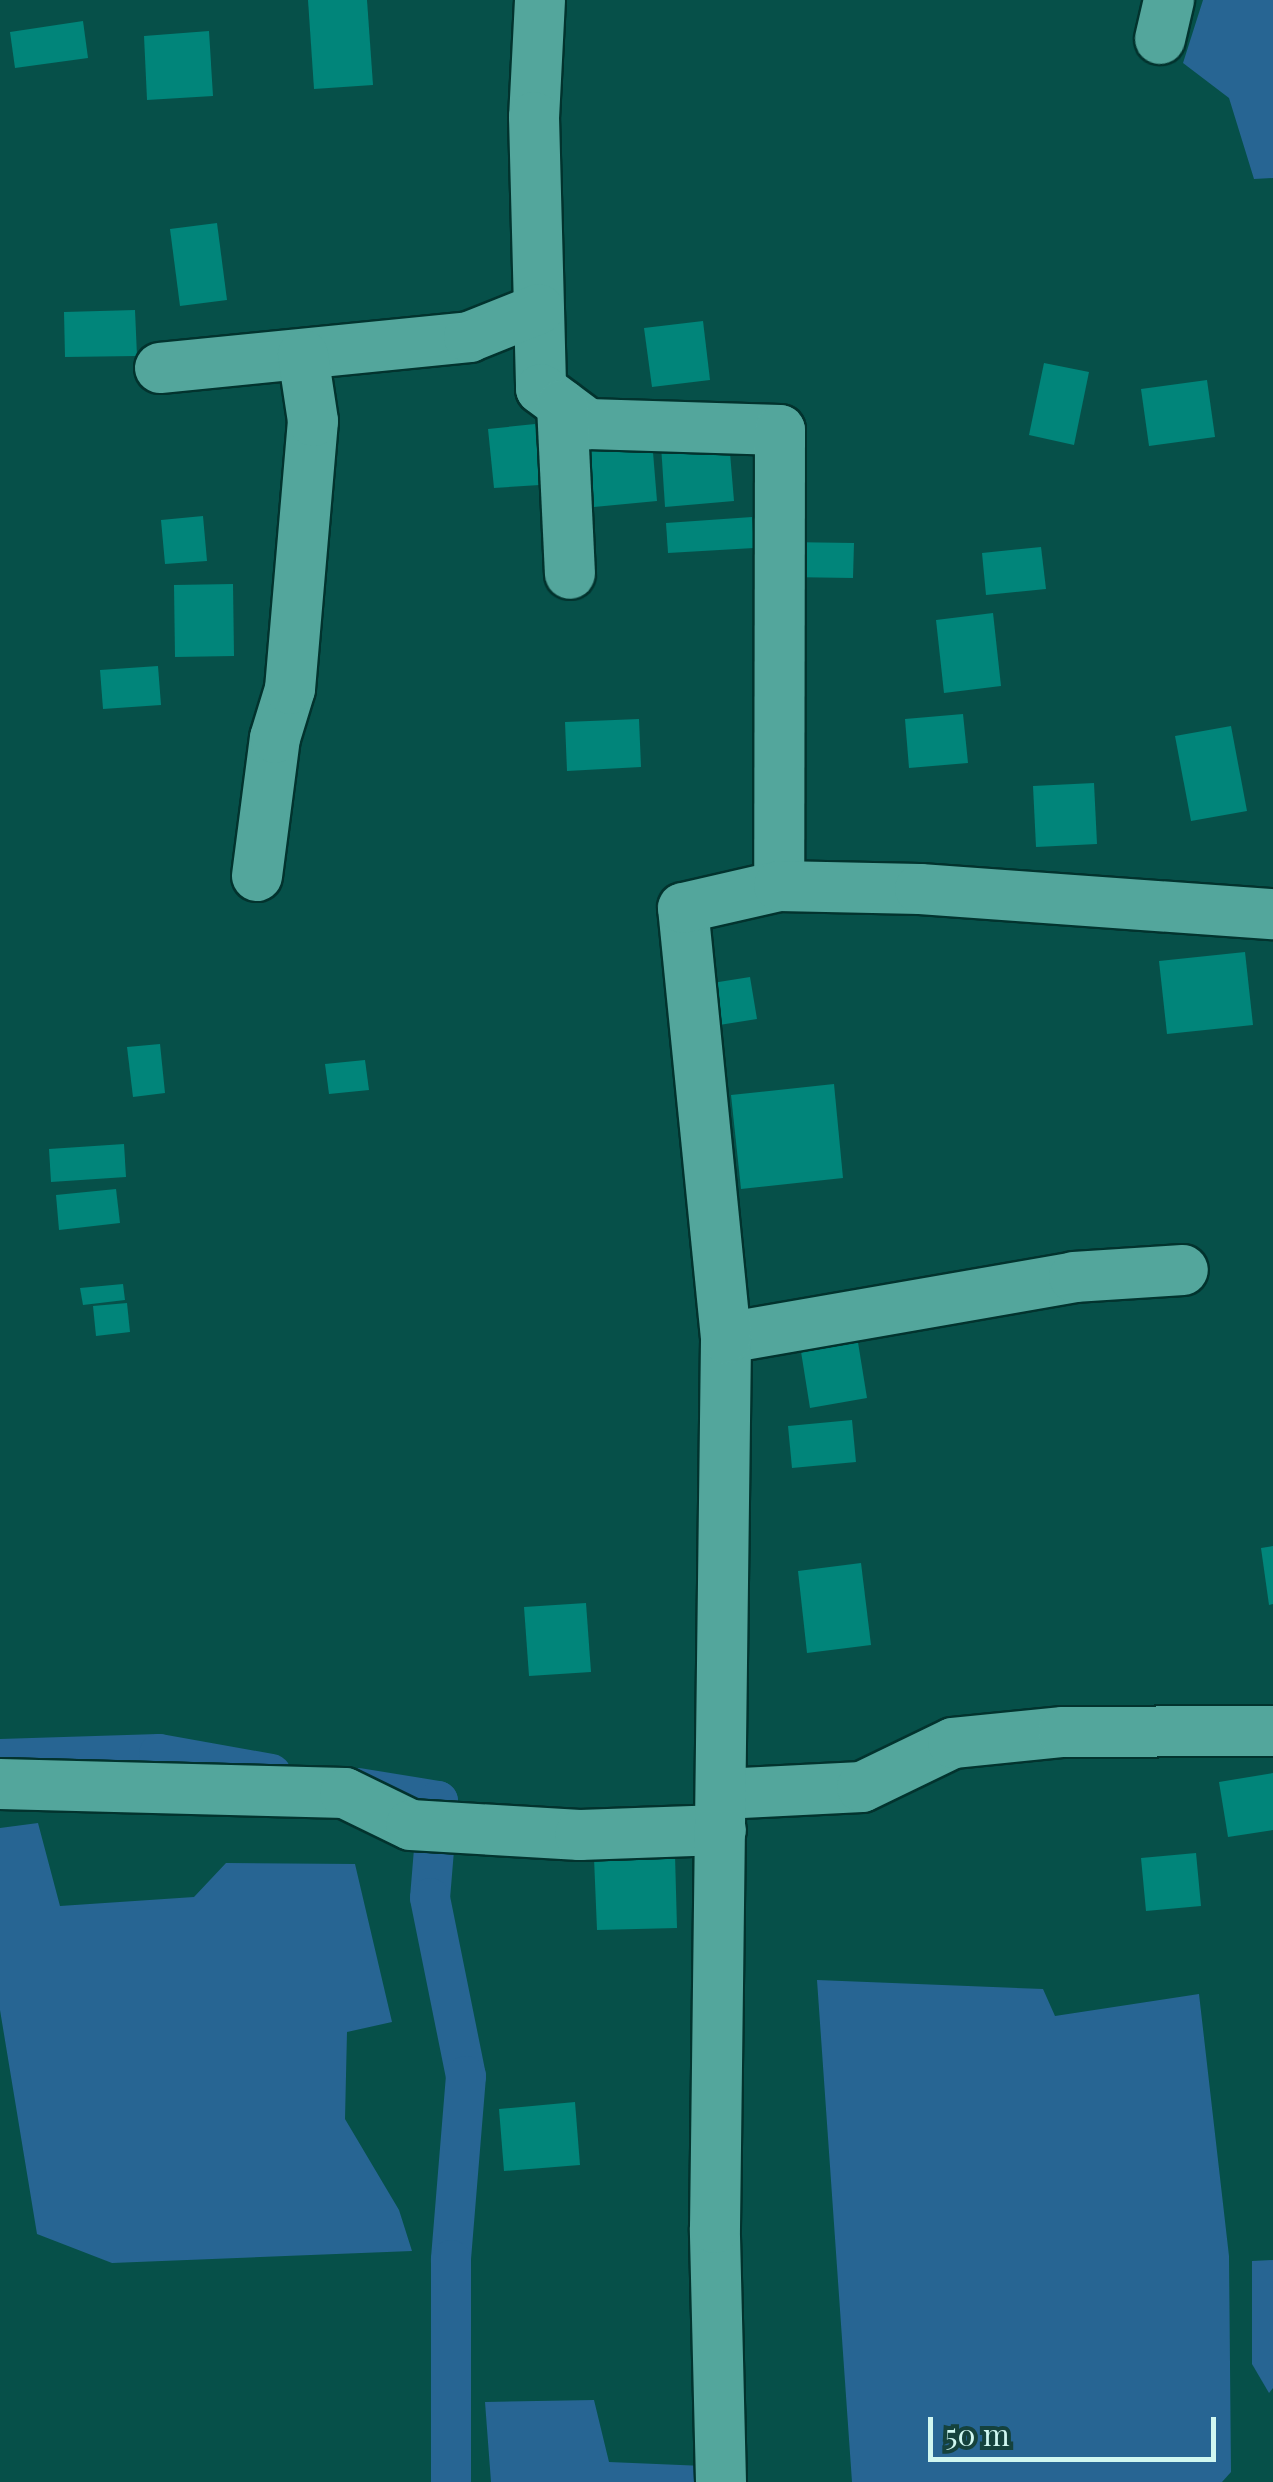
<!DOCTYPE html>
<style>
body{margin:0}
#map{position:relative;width:1273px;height:2482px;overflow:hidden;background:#065049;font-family:"Playfair Display",serif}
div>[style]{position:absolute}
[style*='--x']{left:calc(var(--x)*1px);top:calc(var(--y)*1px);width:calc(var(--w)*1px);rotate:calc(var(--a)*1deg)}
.water>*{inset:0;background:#276593}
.canal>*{height:40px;margin:-20px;padding:0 20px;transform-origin:20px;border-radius:20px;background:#276593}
.building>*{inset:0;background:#01857a}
.roads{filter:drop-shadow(2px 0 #02332e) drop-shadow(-2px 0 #02332e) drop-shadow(0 2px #02332e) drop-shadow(0 -2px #02332e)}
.minor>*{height:50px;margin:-25px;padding:0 25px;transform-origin:25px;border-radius:25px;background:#53a69c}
span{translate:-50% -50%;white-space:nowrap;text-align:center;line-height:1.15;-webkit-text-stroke:8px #15423d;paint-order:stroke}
.scale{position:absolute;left:928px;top:2417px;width:288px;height:45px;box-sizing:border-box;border:5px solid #d0f7f1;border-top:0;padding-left:12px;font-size:30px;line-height:35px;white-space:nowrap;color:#d0f7f1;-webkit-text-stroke:8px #15423d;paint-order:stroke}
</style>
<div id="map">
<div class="water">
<div style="clip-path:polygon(1203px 0,1273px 0,1273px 178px,1254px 179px,1229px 98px,1183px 63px)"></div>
<div style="clip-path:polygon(38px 1823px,60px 1906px,194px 1897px,226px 1863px,355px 1864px,392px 2022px,347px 2032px,345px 2119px,399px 2210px,412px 2251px,112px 2263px,37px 2234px,0 2010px,0 1828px)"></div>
<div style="clip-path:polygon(817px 1980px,1043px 1989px,1055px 2016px,1199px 1994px,1229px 2256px,1231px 2472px,1222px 2482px,852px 2482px)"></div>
<div style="clip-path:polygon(1273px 2260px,1273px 2388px,1269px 2393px,1252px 2364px,1252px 2261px)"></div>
<div style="clip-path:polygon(594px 2400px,609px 2462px,704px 2466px,703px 2482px,491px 2482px,485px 2402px)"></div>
</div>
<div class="canal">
<div style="--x:0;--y:1759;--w:159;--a:-1.8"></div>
<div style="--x:159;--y:1754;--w:114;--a:10.1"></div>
<div style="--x:358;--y:1788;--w:81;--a:9.2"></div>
<div style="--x:438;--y:1801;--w:97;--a:94.7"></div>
<div style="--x:430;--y:1898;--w:182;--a:78.6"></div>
<div style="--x:466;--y:2076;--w:185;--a:94.7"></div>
<div style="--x:451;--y:2260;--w:222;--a:90"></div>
</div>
<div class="building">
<div style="clip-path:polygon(308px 0,367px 0,373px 85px,314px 89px)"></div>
<div style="clip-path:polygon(83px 21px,88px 58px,15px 68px,10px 32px)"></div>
<div style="clip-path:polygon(209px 31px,213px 96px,147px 100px,144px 36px)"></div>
<div style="clip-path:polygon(217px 223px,227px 300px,180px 306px,170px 229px)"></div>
<div style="clip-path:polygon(135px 310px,137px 356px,65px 357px,64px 312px)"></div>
<div style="clip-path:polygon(703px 321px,710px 380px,652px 387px,644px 328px)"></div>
<div style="clip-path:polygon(1044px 363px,1089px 372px,1074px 445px,1029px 435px)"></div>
<div style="clip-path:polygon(1207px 380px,1215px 437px,1149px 446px,1141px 389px)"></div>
<div style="clip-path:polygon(535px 424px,540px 485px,494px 488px,488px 429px)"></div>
<div style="clip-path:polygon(652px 440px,657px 501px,594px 507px,588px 445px)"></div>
<div style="clip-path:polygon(729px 441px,734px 501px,665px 507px,661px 445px)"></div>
<div style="clip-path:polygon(203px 516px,207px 561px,165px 564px,161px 520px)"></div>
<div style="clip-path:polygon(752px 517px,754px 548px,668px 553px,666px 523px)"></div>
<div style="clip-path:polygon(786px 542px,854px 543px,853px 578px,786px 577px)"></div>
<div style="clip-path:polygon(1041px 547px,1046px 589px,986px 595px,982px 553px)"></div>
<div style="clip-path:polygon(233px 584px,234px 656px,175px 657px,174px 585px)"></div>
<div style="clip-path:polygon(993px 613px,1001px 686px,944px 693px,936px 620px)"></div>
<div style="clip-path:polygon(158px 666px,161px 705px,103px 709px,100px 670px)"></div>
<div style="clip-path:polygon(963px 714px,968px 763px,909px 768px,905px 719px)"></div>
<div style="clip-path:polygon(639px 719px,641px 767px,567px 771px,565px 722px)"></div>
<div style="clip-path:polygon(1231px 726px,1247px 811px,1191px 821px,1175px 736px)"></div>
<div style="clip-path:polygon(1094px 783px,1097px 844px,1036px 847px,1033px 786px)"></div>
<div style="clip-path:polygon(1245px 952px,1253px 1025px,1167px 1034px,1159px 961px)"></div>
<div style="clip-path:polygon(750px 977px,757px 1019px,713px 1026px,706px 984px)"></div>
<div style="clip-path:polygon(160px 1044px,165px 1093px,133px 1097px,127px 1047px)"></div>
<div style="clip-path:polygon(365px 1060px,369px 1090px,329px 1094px,325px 1064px)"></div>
<div style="clip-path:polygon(834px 1084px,843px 1178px,741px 1189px,731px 1095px)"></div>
<div style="clip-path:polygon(124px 1144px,126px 1177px,51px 1182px,49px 1149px)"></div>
<div style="clip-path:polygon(116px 1189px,120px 1223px,59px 1230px,56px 1195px)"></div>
<div style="clip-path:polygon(123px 1284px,125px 1300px,83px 1305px,80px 1288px)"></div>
<div style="clip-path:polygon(127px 1303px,130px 1332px,96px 1336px,93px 1306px)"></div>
<div style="clip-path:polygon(856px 1330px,867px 1398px,810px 1408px,799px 1339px)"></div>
<div style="clip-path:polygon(852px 1420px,856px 1462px,792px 1468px,788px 1426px)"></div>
<div style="clip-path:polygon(1273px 1546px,1273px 1604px,1269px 1605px,1261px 1548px)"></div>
<div style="clip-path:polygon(861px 1563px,871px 1645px,807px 1653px,798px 1571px)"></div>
<div style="clip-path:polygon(586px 1603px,591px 1672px,529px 1676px,524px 1607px)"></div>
<div style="clip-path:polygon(1273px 1773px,1273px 1830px,1228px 1837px,1219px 1782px)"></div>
<div style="clip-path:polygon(1196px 1853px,1201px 1906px,1146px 1911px,1141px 1858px)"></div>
<div style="clip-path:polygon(675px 1855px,677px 1928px,597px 1930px,594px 1858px)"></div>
<div style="clip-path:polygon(575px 2102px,580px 2165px,504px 2171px,499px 2109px)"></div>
</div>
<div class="roads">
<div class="minor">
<div style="--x:540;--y:0;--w:117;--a:92.9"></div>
<div style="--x:534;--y:117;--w:272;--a:88.5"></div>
<div style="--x:541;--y:389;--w:59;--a:36.7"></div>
<div style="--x:588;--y:424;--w:192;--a:1.8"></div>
<div style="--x:780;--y:430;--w:456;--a:90.1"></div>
<div style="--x:1160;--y:39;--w:40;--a:-77"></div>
<div style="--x:160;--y:368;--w:311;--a:-5.7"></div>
<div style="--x:469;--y:337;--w:75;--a:-21.8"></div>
<div style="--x:562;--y:405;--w:169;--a:87.3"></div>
<div style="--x:257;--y:876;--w:139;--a:-82.6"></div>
<div style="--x:275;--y:738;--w:51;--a:-73"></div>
<div style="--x:290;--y:689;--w:269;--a:-85.1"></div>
<div style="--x:313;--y:421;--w:67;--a:-98.6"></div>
<div style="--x:726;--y:1338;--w:353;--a:-9.9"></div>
<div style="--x:1074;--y:1277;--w:109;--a:-3.7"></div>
<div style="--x:0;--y:1784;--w:345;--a:1.5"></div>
<div style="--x:345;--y:1793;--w:73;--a:25.9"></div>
<div style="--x:411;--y:1825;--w:169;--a:3.4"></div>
<div style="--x:580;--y:1835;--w:141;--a:-2"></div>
<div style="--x:722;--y:1794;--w:140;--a:-2.9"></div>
<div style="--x:862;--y:1787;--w:101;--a:-25.8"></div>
<div style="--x:953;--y:1743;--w:111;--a:-5.7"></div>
<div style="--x:1063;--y:1732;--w:210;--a:-0.3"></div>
<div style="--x:721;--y:2482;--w:254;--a:-91.4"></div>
<div style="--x:715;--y:2228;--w:890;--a:-89.29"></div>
<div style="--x:726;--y:1338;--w:432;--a:-95.7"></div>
<div style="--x:683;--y:908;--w:98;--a:-12.9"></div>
<div style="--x:779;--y:886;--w:141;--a:1.2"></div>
<div style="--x:920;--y:889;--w:354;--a:4.1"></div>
</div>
</div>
<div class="scale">50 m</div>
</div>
